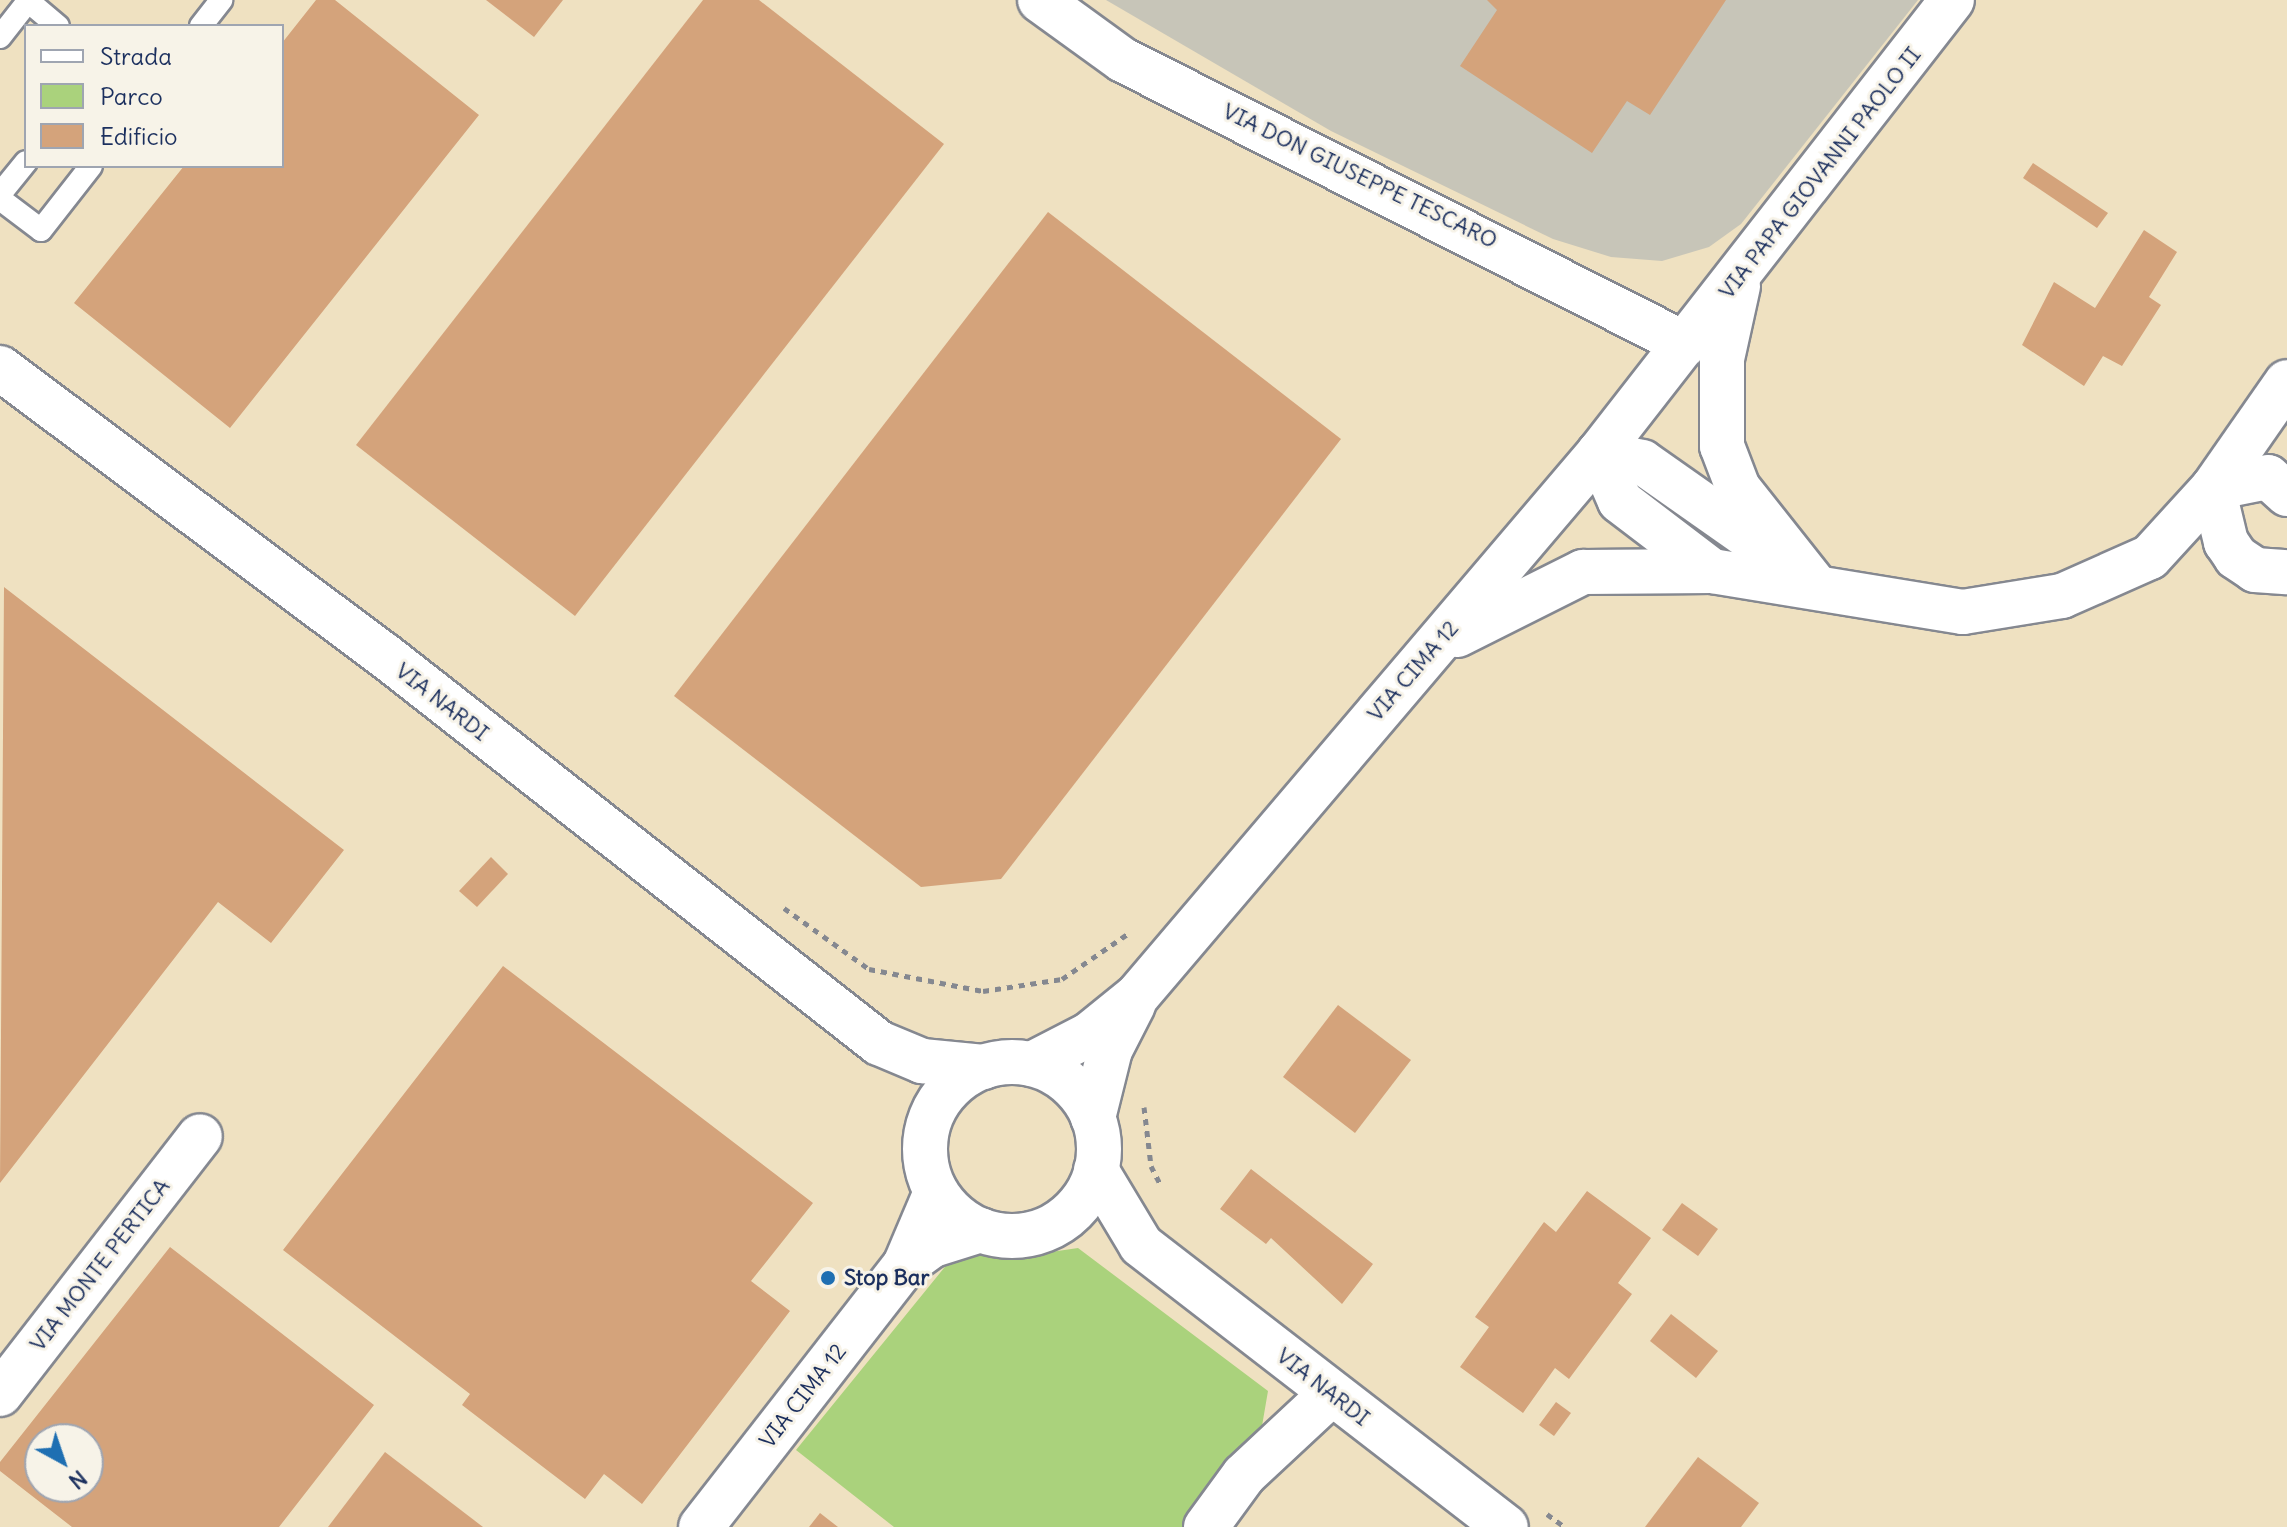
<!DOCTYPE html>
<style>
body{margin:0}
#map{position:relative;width:2287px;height:1527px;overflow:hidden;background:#efe1c1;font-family:Delius,sans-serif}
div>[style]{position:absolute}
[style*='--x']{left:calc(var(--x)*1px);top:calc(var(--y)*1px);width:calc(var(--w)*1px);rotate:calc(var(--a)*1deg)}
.industrial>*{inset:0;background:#c7c5b8}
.green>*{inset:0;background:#aad27c}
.building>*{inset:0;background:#d4a37b}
.path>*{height:5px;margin-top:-2.5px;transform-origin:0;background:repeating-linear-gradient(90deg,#858890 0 6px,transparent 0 12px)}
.roads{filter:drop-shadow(2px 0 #858890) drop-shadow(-2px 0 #858890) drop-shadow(0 2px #858890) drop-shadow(0 -2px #858890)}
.service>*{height:22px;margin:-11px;padding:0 11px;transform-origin:11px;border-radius:11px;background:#fff}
.minor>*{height:44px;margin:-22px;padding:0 22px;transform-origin:22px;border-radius:22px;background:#fff}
.tertiary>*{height:44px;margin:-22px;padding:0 22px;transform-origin:22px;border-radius:22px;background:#fff}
.secondary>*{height:44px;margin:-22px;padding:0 22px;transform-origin:22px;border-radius:22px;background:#fff}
.secondary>.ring{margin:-22px;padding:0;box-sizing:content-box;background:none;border:44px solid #fff;border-radius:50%}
.primary>*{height:44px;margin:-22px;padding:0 22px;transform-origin:22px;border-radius:22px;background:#fff}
.dots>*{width:22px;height:22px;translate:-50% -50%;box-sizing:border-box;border:4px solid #f7f3e8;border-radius:50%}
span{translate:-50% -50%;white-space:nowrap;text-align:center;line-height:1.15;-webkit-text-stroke:6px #f7f3e8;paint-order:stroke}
.street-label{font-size:22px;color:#1b2f5e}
.poi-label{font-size:22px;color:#1b2f5e;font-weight:700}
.left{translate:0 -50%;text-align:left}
.legend{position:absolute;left:24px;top:24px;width:260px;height:144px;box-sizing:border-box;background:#f7f3e8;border:2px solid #9fa5b1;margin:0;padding:10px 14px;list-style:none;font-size:24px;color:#1b2f5e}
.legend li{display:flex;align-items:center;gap:16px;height:40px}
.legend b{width:40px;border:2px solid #9fa5b1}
.north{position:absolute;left:24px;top:1423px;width:80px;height:80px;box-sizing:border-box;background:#f7f3e8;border:2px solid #9fa5b1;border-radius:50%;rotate:140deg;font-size:22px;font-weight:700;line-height:32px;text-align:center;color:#1b2f5e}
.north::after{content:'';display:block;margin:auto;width:28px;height:36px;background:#1f6fb2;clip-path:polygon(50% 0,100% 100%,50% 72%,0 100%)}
</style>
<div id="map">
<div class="industrial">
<div style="clip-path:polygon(1106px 0,1918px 0,1741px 224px,1709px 247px,1662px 261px,1611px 257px,1553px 239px,1331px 131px)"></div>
</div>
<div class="green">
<div style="clip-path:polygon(1078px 1248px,1268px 1391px,1262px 1426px,1185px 1527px,894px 1527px,796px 1450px,957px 1252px,1017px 1257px)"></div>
</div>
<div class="building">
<div style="clip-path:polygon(316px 0,335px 0,479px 115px,230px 428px,74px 303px,184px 166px,282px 166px,282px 43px)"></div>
<div style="clip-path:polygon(486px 0,563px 0,534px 37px)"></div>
<div style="clip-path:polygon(703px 0,759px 0,944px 144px,575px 616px,356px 445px)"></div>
<div style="clip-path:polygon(1487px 0,1726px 0,1650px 115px,1627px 101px,1592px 153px,1460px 66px,1497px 10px)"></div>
<div style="clip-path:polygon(2033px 163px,2108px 213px,2097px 228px,2023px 178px)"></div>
<div style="clip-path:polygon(1048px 212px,1341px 439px,1001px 879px,921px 887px,674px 696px)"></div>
<div style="clip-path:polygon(2144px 230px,2177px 252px,2149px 297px,2161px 305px,2122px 366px,2103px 356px,2084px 386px,2022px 345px,2054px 282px,2095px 308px)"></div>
<div style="clip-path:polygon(4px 587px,344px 850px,271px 943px,218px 902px,0 1183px)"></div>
<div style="clip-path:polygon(491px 857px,508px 874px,477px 907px,459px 891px)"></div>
<div style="clip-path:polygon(503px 966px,813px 1203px,751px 1281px,790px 1311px,642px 1504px,604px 1474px,585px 1499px,462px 1405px,470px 1394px,283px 1250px)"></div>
<div style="clip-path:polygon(1338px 1005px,1411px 1060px,1355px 1133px,1283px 1077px)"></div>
<div style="clip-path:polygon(1251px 1169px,1373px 1264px,1342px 1304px,1271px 1238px,1266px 1244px,1220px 1209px)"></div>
<div style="clip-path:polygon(1587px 1191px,1651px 1238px,1618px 1283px,1632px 1294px,1569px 1379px,1555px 1368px,1523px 1413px,1460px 1367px,1489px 1327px,1475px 1317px,1544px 1222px,1556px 1232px)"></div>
<div style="clip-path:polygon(1682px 1203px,1718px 1229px,1698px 1256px,1662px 1230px)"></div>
<div style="clip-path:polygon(evenodd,170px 1247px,374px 1405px,279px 1527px,72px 1527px,0 1471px,0 1462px,170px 1247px,40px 1439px,88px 1439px,88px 1487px,40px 1487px,40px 1439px)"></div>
<div style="clip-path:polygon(1671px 1314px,1718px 1351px,1696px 1378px,1650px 1341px)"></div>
<div style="clip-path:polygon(1556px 1402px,1571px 1413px,1554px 1436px,1539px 1425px)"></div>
<div style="clip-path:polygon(385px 1452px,483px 1527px,328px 1527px)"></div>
<div style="clip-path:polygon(1698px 1457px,1759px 1503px,1741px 1527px,1645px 1527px)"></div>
<div style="clip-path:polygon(820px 1513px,838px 1527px,809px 1527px)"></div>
</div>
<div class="path">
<div style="--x:784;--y:908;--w:105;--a:35.7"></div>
<div style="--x:869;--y:969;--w:116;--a:10.9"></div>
<div style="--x:983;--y:991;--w:80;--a:-8.6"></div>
<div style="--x:1062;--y:979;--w:81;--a:-34.5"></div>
<div style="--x:1144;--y:1107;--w:59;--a:83.2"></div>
<div style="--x:1151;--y:1166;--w:22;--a:63"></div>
<div style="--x:1547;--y:1514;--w:22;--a:36"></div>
</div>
<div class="roads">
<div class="service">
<div style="--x:28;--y:1;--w:39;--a:40"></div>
<div style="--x:201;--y:26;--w:33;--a:-52"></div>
<div style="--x:0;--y:37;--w:47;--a:-51.9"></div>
<div style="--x:0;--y:194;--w:41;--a:-50.9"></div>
<div style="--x:0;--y:199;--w:51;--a:37.1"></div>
<div style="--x:41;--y:230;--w:81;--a:-52"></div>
</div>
<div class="minor">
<div style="--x:1040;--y:0;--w:102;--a:35.9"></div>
<div style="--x:1123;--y:60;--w:630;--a:26.81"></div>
<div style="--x:0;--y:1394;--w:326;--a:-52.2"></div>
<div style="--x:1206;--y:1527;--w:64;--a:-53.8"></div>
<div style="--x:1244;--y:1475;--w:119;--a:-43"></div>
</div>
<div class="tertiary">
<div style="--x:2287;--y:494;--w:25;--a:-138"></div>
<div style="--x:2268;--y:477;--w:56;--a:168.7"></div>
<div style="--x:2213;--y:488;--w:56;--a:76.5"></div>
<div style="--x:2226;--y:542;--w:18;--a:56"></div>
<div style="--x:2236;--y:557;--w:23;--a:34"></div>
<div style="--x:2255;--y:570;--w:32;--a:4"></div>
<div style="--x:905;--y:1265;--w:34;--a:-36"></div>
<div style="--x:933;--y:1245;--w:50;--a:-17.4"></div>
<div style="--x:701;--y:1527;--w:332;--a:-52.1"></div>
<div style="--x:905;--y:1265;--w:79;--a:-67"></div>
</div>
<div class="secondary">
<div style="--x:0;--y:368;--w:479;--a:36.8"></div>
<div style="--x:384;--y:655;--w:629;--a:38.09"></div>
<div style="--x:879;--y:1043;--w:47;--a:22.7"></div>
<div style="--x:922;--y:1061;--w:62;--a:5.5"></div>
<div style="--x:1457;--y:635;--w:141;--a:-26.6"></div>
<div style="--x:1583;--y:572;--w:129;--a:-0.4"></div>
<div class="ring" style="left:925px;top:1062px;width:130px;height:130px"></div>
<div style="--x:1032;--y:1064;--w:65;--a:-27.3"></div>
<div style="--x:1090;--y:1034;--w:60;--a:-39"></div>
<div style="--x:1137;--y:996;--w:713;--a:-49.61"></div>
<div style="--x:1093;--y:1118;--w:70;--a:-76"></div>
<div style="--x:1110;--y:1050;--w:51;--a:-62.9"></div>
<div style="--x:1096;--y:1170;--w:87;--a:59"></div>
<div style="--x:1141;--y:1245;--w:461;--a:37.7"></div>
</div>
<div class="primary">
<div style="--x:1738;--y:286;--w:75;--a:102.4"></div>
<div style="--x:1722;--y:359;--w:87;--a:90"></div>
<div style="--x:1722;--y:446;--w:45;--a:69.1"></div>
<div style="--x:1738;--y:488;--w:122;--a:51.6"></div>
<div style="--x:1599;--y:453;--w:52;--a:66.4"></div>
<div style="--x:1620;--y:501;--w:116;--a:37.3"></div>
<div style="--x:1712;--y:571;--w:254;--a:9.3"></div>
<div style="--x:1963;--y:612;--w:100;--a:-9.2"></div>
<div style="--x:2062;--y:596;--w:96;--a:-23.9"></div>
<div style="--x:2150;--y:557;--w:93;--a:-47.6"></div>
<div style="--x:2213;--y:488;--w:129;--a:-55.1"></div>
<div style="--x:1599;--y:453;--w:574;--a:-52.07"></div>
<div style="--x:1599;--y:453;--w:44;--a:11.8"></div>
<div style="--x:1642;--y:462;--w:156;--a:35.1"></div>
</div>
</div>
<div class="dots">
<div style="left:828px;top:1278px;background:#1f6fb2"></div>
</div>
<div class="street-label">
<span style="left:1820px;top:173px;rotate:-52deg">VIA PAPA GIOVANNI PAOLO II</span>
<span style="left:1360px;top:176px;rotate:26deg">VIA DON GIUSEPPE TESCARO</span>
<span style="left:1413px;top:671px;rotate:-49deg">VIA CIMA 12</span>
<span style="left:442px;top:702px;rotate:38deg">VIA NARDI</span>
<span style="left:100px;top:1265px;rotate:-52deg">VIA MONTE PERTICA</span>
<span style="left:1323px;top:1387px;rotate:38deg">VIA NARDI</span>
<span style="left:803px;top:1396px;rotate:-52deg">VIA CIMA 12</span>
</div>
<div class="poi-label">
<span class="left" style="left:844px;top:1278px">Stop Bar</span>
</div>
<ul class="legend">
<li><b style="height:10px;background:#fff"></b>Strada</li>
<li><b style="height:22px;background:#aad27c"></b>Parco</li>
<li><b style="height:22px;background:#d4a37b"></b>Edificio</li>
</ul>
<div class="north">N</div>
</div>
